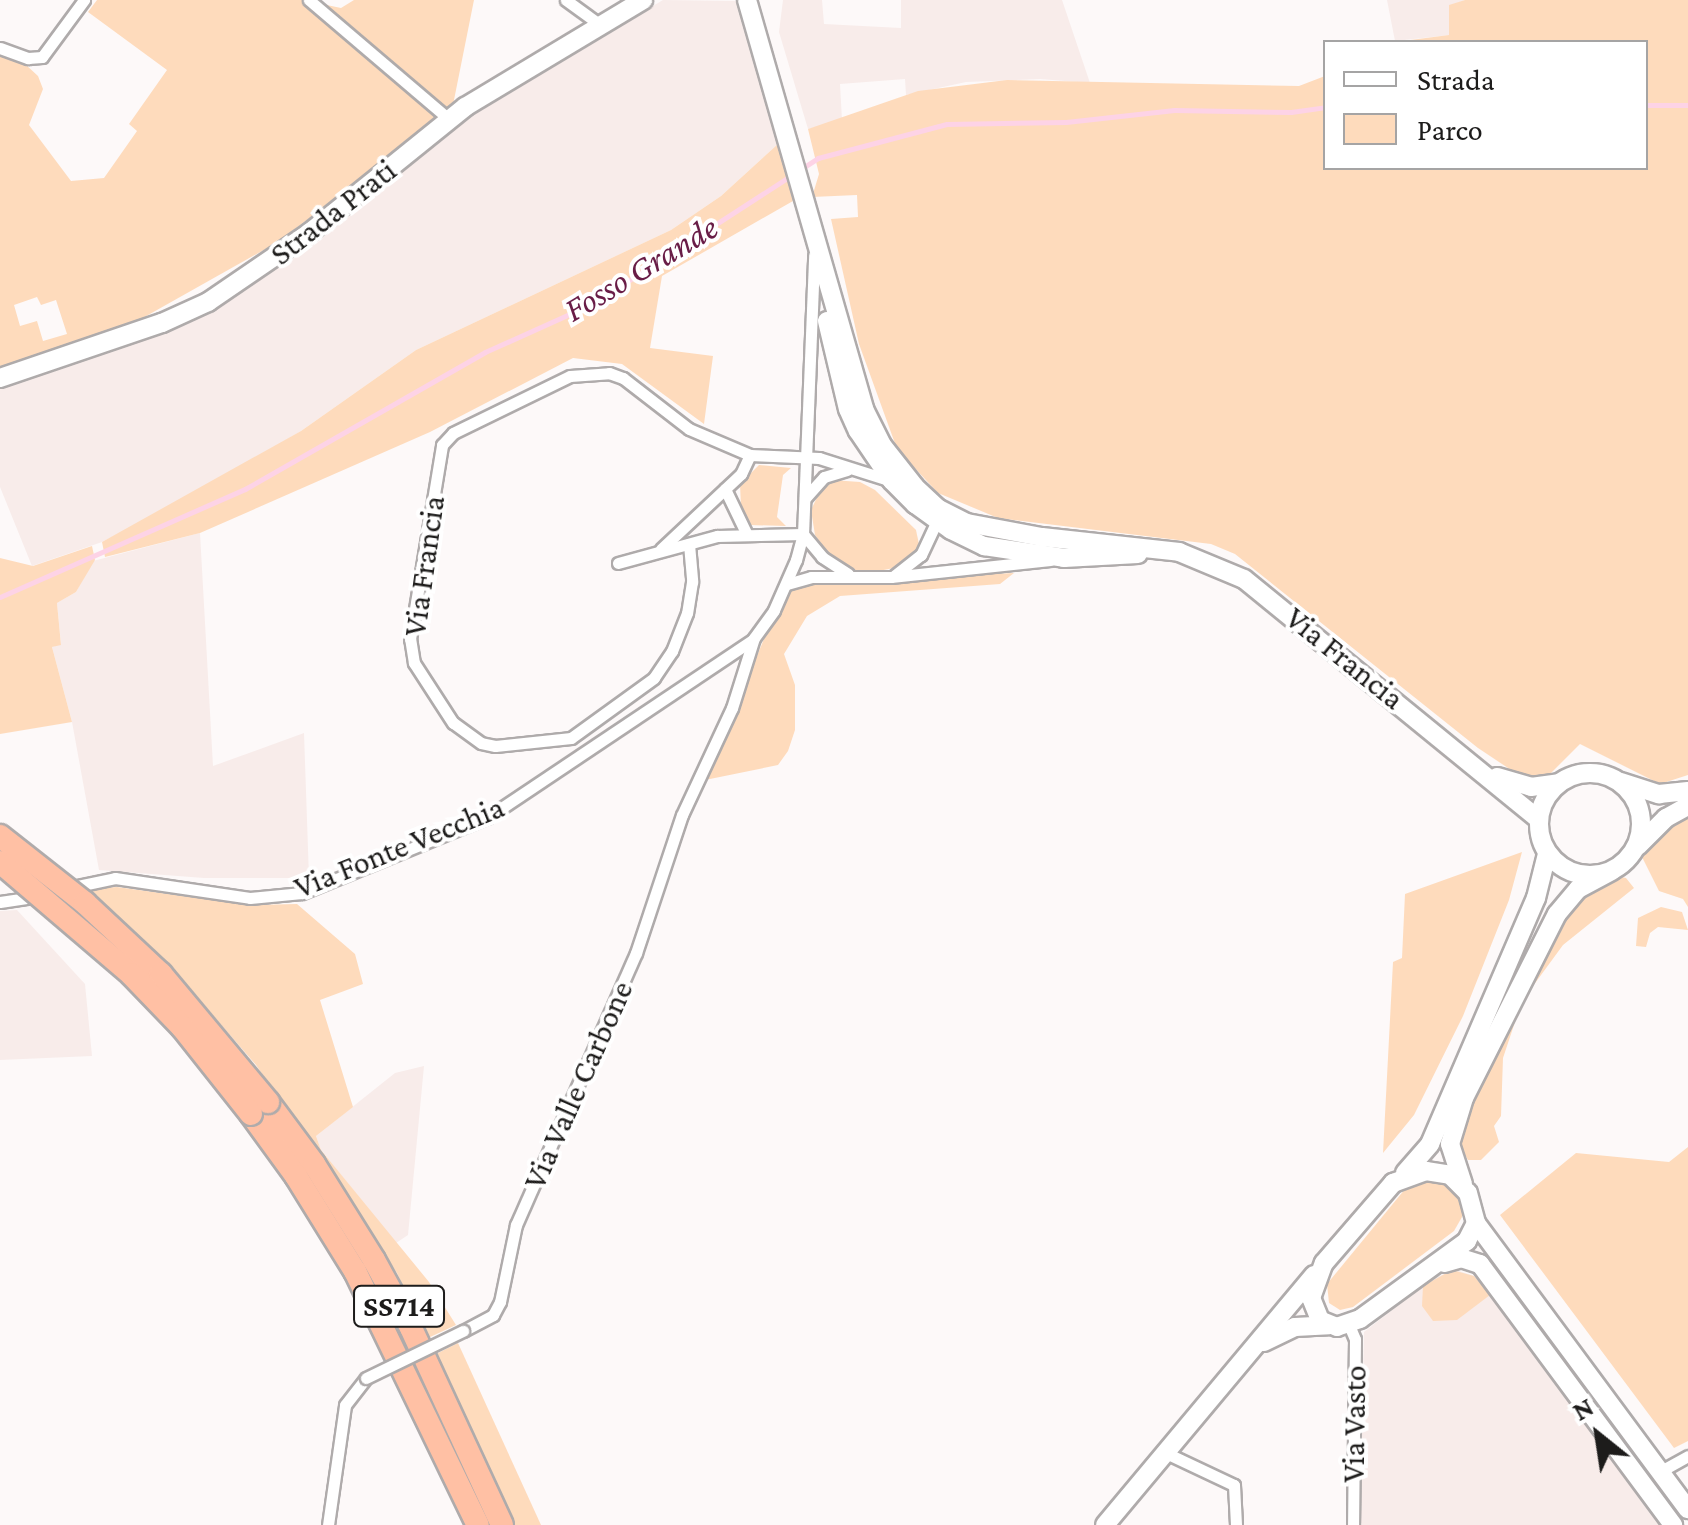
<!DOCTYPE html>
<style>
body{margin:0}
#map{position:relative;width:1688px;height:1525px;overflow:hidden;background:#fdf9f9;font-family:"Crimson Pro",serif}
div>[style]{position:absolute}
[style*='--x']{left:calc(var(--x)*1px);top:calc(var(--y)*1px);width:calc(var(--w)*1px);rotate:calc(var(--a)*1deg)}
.built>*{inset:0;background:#f8ecea}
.green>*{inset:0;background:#fedbbc}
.stream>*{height:5px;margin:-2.5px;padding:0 2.5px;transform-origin:2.5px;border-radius:2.5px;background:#fdd3e6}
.roads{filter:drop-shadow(2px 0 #afabab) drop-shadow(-2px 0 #afabab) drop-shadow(0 2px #afabab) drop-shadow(0 -2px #afabab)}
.street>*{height:11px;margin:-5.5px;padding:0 5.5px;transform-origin:5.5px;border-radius:5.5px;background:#fff}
.secondary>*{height:18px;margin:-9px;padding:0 9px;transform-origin:9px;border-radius:9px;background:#fff}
.secondary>.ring{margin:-9px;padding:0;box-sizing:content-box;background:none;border:18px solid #fff;border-radius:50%}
.highway>*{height:22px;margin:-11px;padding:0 11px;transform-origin:11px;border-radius:11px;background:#ffc0a4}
.bridges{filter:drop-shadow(2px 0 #afabab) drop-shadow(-2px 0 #afabab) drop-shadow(0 2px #afabab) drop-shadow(0 -2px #afabab)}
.street-bridge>*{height:11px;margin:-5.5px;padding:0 5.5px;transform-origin:5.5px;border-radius:5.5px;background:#fff}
.highway-bridge>*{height:22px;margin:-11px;padding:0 11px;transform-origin:11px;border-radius:11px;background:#ffc0a4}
span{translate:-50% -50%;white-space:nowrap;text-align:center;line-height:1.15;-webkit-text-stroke:8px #fff;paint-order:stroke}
.shield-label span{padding:2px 8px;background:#fff;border:2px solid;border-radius:8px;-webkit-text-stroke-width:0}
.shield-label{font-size:30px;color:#1d1c1b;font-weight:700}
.street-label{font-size:32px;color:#1d1c1b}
.water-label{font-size:35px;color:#691d47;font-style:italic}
.legend{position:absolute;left:1323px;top:40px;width:325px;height:130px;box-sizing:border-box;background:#fff;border:2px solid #a5a4a4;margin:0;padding:12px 18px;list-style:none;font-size:30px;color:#1d1c1b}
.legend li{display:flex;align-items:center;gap:20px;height:50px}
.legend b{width:50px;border:2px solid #a5a4a4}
.north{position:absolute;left:1548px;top:1385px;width:100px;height:100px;-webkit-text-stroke:8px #fff;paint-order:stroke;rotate:330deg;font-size:28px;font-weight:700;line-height:40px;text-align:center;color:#1d1c1b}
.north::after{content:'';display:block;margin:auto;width:35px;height:45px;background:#1d1c1b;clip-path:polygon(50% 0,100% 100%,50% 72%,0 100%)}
</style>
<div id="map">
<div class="built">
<div style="clip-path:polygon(663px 0,738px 1px,778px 144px,721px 196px,671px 230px,416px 350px,301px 431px,170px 508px,102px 542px,32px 566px,0 487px,0 384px,173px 325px,237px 294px,461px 121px)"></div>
<div style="clip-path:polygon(783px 0,822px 0,824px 24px,901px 28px,901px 0,1062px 0,1090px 83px,1040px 79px,966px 82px,906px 95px,905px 79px,840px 84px,842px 120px,808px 129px,779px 32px)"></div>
<div style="clip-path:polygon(1387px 0,1465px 0,1449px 6px,1450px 35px,1395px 41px)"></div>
<div style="clip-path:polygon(200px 533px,213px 766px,304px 733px,309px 878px,204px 878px,99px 870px,72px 722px,52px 647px,61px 644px,57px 603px,76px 592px,93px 561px)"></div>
<div style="clip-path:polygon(17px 910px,85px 984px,92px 1056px,0 1060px,0 911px)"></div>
<div style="clip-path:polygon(424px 1066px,408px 1235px,396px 1243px,321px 1150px,316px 1136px,395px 1073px)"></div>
<div style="clip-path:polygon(1456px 1270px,1474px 1276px,1490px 1295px,1662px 1525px,1360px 1525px,1364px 1332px,1433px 1278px)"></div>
</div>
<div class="green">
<div style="clip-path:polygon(evenodd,97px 0,303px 0,341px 8px,354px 0,474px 0,453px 105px,377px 168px,276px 243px,141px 319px,0 367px,0 54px,25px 64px,38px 76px,43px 89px,29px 125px,71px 181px,104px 178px,137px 131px,129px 124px,167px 70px,88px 12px,97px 0,37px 297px,41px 305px,56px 300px,67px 334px,43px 341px,37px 321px,20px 326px,14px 305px,37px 297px)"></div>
<div style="clip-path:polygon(1465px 0,1688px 0,1688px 775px,1660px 784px,1580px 744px,1546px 778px,1526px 780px,1478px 748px,1235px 554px,1211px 544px,998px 518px,938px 493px,897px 449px,859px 344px,831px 219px,858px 217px,857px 195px,812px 197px,819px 174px,808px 129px,918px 91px,1007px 80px,1299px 86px,1325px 76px,1326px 168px,1646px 168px,1646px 42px,1395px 42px,1449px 35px,1449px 5px)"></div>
<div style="clip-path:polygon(778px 144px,793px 201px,662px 276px,650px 348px,713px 356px,704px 424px,622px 364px,573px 358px,430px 432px,200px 533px,105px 557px,102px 542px,301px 431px,416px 350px,671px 230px,721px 196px)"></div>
<div style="clip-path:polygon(759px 465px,791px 468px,783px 475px,777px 517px,786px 526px,749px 525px,741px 508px,740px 484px)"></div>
<div style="clip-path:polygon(832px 480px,860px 482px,875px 490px,916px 530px,920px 549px,894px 568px,868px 573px,857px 572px,827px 552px,815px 535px,811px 510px,821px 489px)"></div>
<div style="clip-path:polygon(92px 546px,95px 560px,76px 592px,57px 603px,61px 645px,52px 647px,72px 722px,0 734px,0 558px,33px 566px)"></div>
<div style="clip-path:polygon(1014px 573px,1000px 584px,840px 596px,807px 616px,784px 654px,795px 685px,795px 730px,788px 751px,778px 765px,705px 780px,787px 584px)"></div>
<div style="clip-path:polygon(1688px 814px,1688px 907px,1683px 899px,1659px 891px,1641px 855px,1655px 837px)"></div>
<div style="clip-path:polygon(1522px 852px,1509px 900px,1463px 1016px,1414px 1115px,1383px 1153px,1393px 962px,1402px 958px,1405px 894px)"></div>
<div style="clip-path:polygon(1617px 876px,1626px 878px,1634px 888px,1563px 945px,1522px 1001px,1503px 1058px,1501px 1116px,1494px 1126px,1499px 1142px,1481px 1160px,1468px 1160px,1458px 1143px,1460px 1129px,1503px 1033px,1556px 933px,1595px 885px)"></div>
<div style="clip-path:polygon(117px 887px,248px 905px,297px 904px,355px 954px,363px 984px,320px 1000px,353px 1107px,316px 1136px,321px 1150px,429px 1282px,456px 1325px,428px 1338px,397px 1273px,256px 1065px,171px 967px,87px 889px)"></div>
<div style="clip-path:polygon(1661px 907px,1682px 912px,1688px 930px,1658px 927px,1650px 933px,1646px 947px,1636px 946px,1638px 918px)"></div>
<div style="clip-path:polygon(1688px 1147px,1688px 1441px,1674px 1448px,1500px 1215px,1576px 1153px,1669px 1162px)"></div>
<div style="clip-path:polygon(1441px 1178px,1462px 1203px,1462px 1217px,1454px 1231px,1353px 1307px,1340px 1310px,1329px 1303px,1327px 1284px,1410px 1183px)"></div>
<div style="clip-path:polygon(1452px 1270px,1474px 1276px,1490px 1295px,1457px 1320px,1433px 1321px,1422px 1306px,1423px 1286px)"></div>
<div style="clip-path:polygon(458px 1343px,541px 1525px,512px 1525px,436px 1354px)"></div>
</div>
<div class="stream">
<div style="--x:1646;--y:105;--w:42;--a:0"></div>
<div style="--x:0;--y:597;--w:268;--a:-23.8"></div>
<div style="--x:245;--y:489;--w:276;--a:-29.7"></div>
<div style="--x:485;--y:352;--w:120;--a:-24.2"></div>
<div style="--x:594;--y:303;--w:267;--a:-32.9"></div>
<div style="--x:818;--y:158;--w:133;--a:-14.8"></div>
<div style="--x:947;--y:124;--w:119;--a:-1"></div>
<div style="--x:1066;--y:122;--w:109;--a:-6.3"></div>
<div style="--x:1174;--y:110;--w:117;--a:1"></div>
<div style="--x:1291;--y:112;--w:35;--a:-8"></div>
</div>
<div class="roads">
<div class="street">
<div style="--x:309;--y:0;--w:184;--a:40.4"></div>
<div style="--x:566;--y:0;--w:41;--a:36"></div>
<div style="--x:0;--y:48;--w:30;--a:20"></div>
<div style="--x:28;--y:58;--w:14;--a:-4"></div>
<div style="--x:42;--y:57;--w:71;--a:-53.6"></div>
<div style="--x:725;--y:489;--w:51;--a:64.4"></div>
<div style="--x:806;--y:497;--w:27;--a:-48"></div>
<div style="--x:824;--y:477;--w:24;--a:-17"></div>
<div style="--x:803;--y:534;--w:30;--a:50"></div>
<div style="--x:822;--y:557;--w:31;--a:33"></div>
<div style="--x:689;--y:544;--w:38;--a:85"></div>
<div style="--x:692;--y:582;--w:31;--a:99"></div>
<div style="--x:687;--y:613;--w:41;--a:111.5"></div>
<div style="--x:672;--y:651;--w:32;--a:124"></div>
<div style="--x:654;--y:678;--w:102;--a:144.1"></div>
<div style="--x:571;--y:738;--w:76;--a:174"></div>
<div style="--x:495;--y:746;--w:14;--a:-168"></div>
<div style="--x:481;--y:743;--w:34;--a:-144"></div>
<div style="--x:453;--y:723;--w:72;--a:-123"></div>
<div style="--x:414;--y:663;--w:24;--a:-99"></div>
<div style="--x:410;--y:639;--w:197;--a:-80.6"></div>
<div style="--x:442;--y:445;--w:16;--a:-47"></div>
<div style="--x:453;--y:433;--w:130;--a:-26"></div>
<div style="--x:570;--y:376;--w:39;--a:-4"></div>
<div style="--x:609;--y:373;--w:15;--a:20"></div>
<div style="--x:623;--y:378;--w:83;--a:37.7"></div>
<div style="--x:689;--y:429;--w:66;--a:23.1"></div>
<div style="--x:750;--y:455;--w:69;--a:2.5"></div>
<div style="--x:819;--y:458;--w:77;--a:17.5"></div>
<div style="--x:661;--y:549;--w:110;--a:-43.2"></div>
<div style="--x:741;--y:474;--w:21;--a:-65"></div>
<div style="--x:618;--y:563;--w:103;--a:-15.3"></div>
<div style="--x:717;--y:536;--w:86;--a:-1.3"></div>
<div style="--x:895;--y:575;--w:33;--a:-38"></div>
<div style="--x:921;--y:555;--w:38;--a:-65"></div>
<div style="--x:787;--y:584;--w:25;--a:-16"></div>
<div style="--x:811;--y:577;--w:80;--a:0"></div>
<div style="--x:891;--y:577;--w:160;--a:-6.1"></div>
<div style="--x:68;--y:888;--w:48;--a:-12"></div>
<div style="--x:115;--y:878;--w:136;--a:8.4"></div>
<div style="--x:250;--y:898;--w:52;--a:-5.5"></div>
<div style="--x:302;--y:893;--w:201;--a:-22.2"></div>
<div style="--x:488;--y:817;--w:318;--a:-33.8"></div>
<div style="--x:0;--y:902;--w:40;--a:-8.5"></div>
<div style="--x:1349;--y:1325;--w:15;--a:67"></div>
<div style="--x:1355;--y:1339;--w:186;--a:90.6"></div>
<div style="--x:463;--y:1331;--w:34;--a:-28"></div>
<div style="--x:493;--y:1315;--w:15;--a:-62"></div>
<div style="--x:500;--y:1302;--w:79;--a:-78.3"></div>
<div style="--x:516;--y:1225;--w:297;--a:-66.2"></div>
<div style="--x:636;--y:953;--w:145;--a:-71.6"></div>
<div style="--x:682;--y:815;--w:118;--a:-65"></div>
<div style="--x:732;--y:708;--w:73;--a:-72.6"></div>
<div style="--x:754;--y:638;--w:34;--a:-54"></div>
<div style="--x:774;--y:610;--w:55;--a:-66.3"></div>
<div style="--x:796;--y:560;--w:27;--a:-75"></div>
<div style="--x:803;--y:534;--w:279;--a:-87.7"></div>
<div style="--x:1166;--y:1453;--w:75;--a:25.2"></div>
<div style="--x:1234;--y:1485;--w:40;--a:87.1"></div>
<div style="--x:1661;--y:1471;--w:31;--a:-29"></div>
<div style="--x:328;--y:1525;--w:121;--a:-81.9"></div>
<div style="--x:345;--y:1405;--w:34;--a:-52"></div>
</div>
<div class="secondary">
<div style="--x:747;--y:0;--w:425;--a:74"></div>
<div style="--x:864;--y:409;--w:40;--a:63.4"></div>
<div style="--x:882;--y:445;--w:53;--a:51.8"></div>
<div style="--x:915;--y:487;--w:33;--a:43"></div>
<div style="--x:939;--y:509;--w:31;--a:27"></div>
<div style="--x:967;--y:523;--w:76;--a:10.6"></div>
<div style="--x:1042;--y:537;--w:138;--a:6.2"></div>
<div style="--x:1179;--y:552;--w:70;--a:22.6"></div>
<div style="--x:1244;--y:579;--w:380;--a:39.2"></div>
<div style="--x:827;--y:321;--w:90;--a:76.6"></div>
<div style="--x:848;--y:409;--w:24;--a:66"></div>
<div style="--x:858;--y:431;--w:60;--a:55.8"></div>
<div style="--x:892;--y:481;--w:33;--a:45"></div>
<div style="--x:915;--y:504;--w:44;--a:35.8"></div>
<div style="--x:951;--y:530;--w:37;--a:26"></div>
<div style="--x:984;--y:546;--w:81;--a:8.5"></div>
<div style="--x:1064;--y:558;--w:74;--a:-3.1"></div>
<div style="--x:0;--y:378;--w:171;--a:-18.8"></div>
<div style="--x:162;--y:323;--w:51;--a:-24.5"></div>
<div style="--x:208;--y:302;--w:122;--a:-34.3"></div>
<div style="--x:309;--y:233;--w:201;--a:-38.9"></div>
<div style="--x:465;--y:107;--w:208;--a:-31"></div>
<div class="ring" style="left:1539px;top:773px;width:84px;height:84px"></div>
<div style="--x:1497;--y:777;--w:35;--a:16"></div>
<div style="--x:1531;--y:787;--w:28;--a:-8"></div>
<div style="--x:1621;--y:782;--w:40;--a:18"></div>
<div style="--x:1659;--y:794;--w:29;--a:-6"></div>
<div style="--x:1638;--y:846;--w:40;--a:-45"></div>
<div style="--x:1666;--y:818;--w:25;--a:-29"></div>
<div style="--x:1426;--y:1171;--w:24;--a:9"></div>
<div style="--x:1450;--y:1175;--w:25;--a:45"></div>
<div style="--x:1468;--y:1193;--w:31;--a:75"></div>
<div style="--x:1476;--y:1223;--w:20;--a:117"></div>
<div style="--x:1467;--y:1241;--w:132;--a:143.9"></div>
<div style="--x:1360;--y:1319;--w:24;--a:161"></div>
<div style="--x:1337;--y:1327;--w:18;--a:-158"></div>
<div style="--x:1320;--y:1320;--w:24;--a:-112"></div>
<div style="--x:1311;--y:1298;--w:37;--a:-70"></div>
<div style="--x:1324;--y:1263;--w:106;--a:-49.2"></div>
<div style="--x:1393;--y:1183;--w:35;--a:-20"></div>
<div style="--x:1405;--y:1173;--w:38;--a:-49"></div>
<div style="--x:1430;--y:1144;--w:268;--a:-66.7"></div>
<div style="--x:1536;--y:898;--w:45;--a:-76"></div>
<div style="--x:1463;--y:1184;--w:42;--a:-108"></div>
<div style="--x:1450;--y:1144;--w:48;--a:-73.1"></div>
<div style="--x:1464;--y:1098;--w:206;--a:-63.2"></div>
<div style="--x:1557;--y:914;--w:33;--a:-50"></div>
<div style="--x:1578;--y:889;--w:38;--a:-28"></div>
<div style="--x:1476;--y:1223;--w:356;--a:53.5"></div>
<div style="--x:1444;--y:1263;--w:18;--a:-16"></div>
<div style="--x:1461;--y:1258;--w:20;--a:18"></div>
<div style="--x:1480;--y:1264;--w:325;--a:53.5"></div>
<div style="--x:1264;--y:1342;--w:34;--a:-26"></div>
<div style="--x:1295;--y:1327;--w:34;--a:-3"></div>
<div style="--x:1105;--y:1525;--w:326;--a:-50.1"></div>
</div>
<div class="highway">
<div style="--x:268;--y:1102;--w:77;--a:53.4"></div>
<div style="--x:314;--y:1164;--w:113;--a:58"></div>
<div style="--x:374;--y:1260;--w:77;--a:61.4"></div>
<div style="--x:411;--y:1328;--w:217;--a:65.2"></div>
<div style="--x:251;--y:1114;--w:77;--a:54"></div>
<div style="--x:296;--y:1176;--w:112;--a:58.2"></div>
<div style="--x:355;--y:1271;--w:282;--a:64.2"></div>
</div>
</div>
<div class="bridges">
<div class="street-bridge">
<div style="--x:366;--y:1378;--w:108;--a:-25.9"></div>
</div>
<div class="highway-bridge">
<div style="--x:0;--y:836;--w:108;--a:38.2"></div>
<div style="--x:85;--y:903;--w:104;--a:43.1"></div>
<div style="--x:161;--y:974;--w:167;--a:50.1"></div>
<div style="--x:0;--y:862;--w:172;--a:40.5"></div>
<div style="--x:131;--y:974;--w:74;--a:46.1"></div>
<div style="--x:182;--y:1027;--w:111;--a:51.6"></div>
</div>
</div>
<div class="shield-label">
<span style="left:399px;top:1306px">SS714</span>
</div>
<div class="street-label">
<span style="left:333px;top:212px;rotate:-38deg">Strada Prati</span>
<span style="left:424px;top:566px;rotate:-82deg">Via Francia</span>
<span style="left:1345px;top:658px;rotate:39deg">Via Francia</span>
<span style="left:399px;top:847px;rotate:-22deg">Via Fonte Vecchia</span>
<span style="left:578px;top:1085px;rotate:-66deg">Via Valle Carbone</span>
<span style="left:1354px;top:1424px;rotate:-89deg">Via Vasto</span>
</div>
<div class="water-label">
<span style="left:641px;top:269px;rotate:-31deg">Fosso Grande</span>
</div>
<ul class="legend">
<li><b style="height:12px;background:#fff"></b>Strada</li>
<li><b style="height:28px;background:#fedbbc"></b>Parco</li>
</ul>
<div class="north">N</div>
</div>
